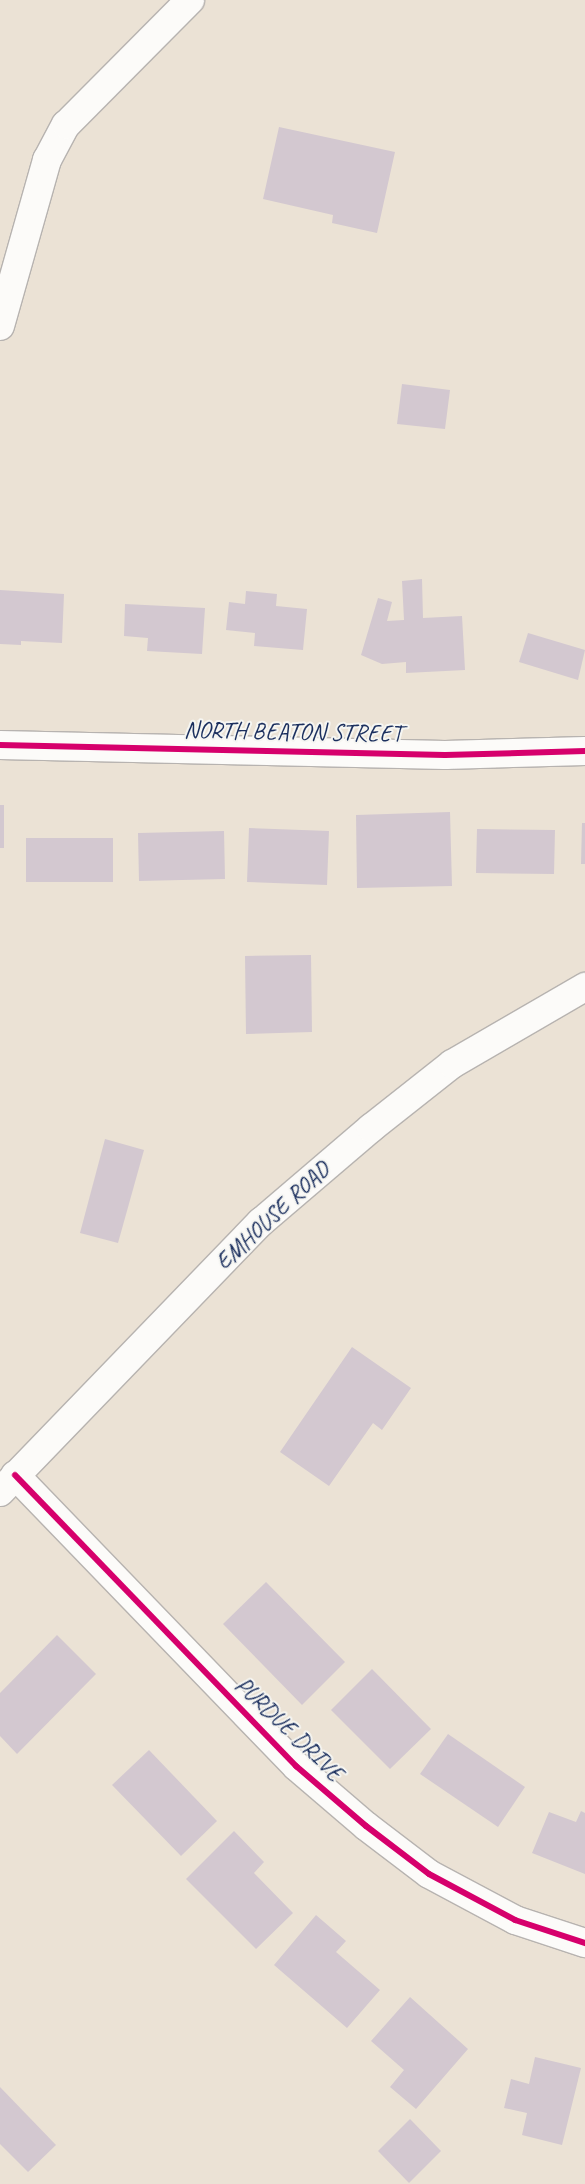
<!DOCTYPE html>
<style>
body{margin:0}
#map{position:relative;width:585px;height:2184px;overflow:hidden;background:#ebe2d5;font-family:Caveat,sans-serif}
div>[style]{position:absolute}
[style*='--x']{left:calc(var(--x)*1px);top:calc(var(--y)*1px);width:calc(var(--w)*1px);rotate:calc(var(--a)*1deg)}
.building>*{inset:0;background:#d3c8d0}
.roads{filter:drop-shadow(1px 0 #b7b3b0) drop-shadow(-1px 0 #b7b3b0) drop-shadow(0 1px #b7b3b0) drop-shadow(0 -1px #b7b3b0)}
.minor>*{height:28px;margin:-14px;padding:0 14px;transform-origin:14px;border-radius:14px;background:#fcfbf9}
.major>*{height:28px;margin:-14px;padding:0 14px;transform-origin:14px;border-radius:14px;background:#fcfbf9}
.cycleway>*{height:6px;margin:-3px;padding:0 3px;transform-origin:3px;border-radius:3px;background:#d6006c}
span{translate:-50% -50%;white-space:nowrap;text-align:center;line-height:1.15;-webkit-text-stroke:4px #f6f6f2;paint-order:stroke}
.street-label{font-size:24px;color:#1b2f5e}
</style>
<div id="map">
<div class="building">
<div style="clip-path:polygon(279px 127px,395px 152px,377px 233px,332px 223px,333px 215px,263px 199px)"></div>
<div style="clip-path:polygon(402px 384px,450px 390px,445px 429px,397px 424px)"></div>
<div style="clip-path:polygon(422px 579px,423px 618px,462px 616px,465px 670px,406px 673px,406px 662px,382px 664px,361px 655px,378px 598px,392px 602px,387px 621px,404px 620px,402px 581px)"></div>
<div style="clip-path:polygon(0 590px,64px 594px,62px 643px,21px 641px,21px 645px,0 644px)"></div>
<div style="clip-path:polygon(246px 591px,277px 594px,276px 606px,307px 609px,303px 650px,254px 646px,255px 633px,226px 630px,229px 602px,245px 604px)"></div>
<div style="clip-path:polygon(125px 604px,205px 608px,202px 654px,147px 651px,148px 638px,124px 636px)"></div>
<div style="clip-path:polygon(528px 633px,585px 650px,578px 680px,519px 662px)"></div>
<div style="clip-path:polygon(0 805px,4px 805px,4px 848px,0 848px)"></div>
<div style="clip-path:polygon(450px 812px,452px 886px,357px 888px,356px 815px)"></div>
<div style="clip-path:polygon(582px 823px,585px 823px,585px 864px,581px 864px)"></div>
<div style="clip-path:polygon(249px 828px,329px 831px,327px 885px,247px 882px)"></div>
<div style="clip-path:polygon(477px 829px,555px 830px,554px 874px,476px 873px)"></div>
<div style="clip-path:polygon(224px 831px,225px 879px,139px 881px,138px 833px)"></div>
<div style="clip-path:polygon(26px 838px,113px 838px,113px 882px,26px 882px)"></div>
<div style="clip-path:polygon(311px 955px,312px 1032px,246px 1034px,245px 956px)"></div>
<div style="clip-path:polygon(105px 1139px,144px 1150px,118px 1243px,80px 1233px)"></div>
<div style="clip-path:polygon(352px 1347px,411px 1388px,382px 1430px,373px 1423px,329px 1486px,280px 1452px)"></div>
<div style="clip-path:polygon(266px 1582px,345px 1662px,302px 1705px,223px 1624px)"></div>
<div style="clip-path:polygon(57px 1635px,96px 1674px,17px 1754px,0 1736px,0 1693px)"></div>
<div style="clip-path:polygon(372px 1669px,431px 1729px,390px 1769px,331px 1710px)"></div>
<div style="clip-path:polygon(448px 1734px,525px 1787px,498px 1827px,420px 1774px)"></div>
<div style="clip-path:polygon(149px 1750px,217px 1821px,181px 1856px,112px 1785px)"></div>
<div style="clip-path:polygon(581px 1811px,585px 1813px,585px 1874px,532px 1853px,549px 1812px,576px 1822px)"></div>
<div style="clip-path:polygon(234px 1831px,264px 1862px,254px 1873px,293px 1913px,256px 1949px,186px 1879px)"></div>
<div style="clip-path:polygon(316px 1915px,346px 1941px,336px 1952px,380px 1990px,347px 2028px,274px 1965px)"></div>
<div style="clip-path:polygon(410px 1997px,468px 2049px,416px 2109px,390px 2087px,404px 2070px,371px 2041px)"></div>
<div style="clip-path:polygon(535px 2057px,581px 2068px,562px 2145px,522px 2135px,527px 2113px,504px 2108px,511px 2079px,529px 2084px)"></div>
<div style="clip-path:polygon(0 2087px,56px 2145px,28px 2172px,0 2144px)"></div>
<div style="clip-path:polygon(410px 2119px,441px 2151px,409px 2183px,378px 2151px)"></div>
</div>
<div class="roads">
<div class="minor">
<div style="--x:0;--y:326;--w:173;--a:-74.2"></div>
<div style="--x:47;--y:160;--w:40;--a:-62"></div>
<div style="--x:66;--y:125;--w:176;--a:-45.2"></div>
<div style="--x:0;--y:745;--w:445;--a:1.3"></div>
<div style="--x:445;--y:755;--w:140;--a:-1.6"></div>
<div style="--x:15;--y:1475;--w:405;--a:46"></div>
<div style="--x:296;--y:1766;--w:92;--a:40.6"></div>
<div style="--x:366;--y:1826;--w:79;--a:37.3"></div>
<div style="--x:429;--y:1874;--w:98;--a:28.1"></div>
<div style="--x:515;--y:1920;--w:74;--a:18.2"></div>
</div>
<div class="major">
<div style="--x:0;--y:1492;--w:376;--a:-46"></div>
<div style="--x:261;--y:1222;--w:145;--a:-40.5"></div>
<div style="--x:371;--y:1128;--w:103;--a:-38.3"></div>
<div style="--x:452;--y:1064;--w:154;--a:-30.1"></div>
</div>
</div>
<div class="cycleway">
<div style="--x:0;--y:745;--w:445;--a:1.3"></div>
<div style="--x:445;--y:755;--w:140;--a:-1.6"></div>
<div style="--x:15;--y:1475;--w:405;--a:46"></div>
<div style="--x:296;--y:1766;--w:92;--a:40.6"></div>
<div style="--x:366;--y:1826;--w:79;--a:37.3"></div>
<div style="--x:429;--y:1874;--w:98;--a:28.1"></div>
<div style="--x:515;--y:1920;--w:74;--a:18.2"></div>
</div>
<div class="street-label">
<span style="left:293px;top:732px;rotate:1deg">NORTH BEATON STREET</span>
<span style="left:273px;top:1216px;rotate:-43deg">EMHOUSE ROAD</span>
<span style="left:289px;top:1729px;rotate:44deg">PURDUE DRIVE</span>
</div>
</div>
